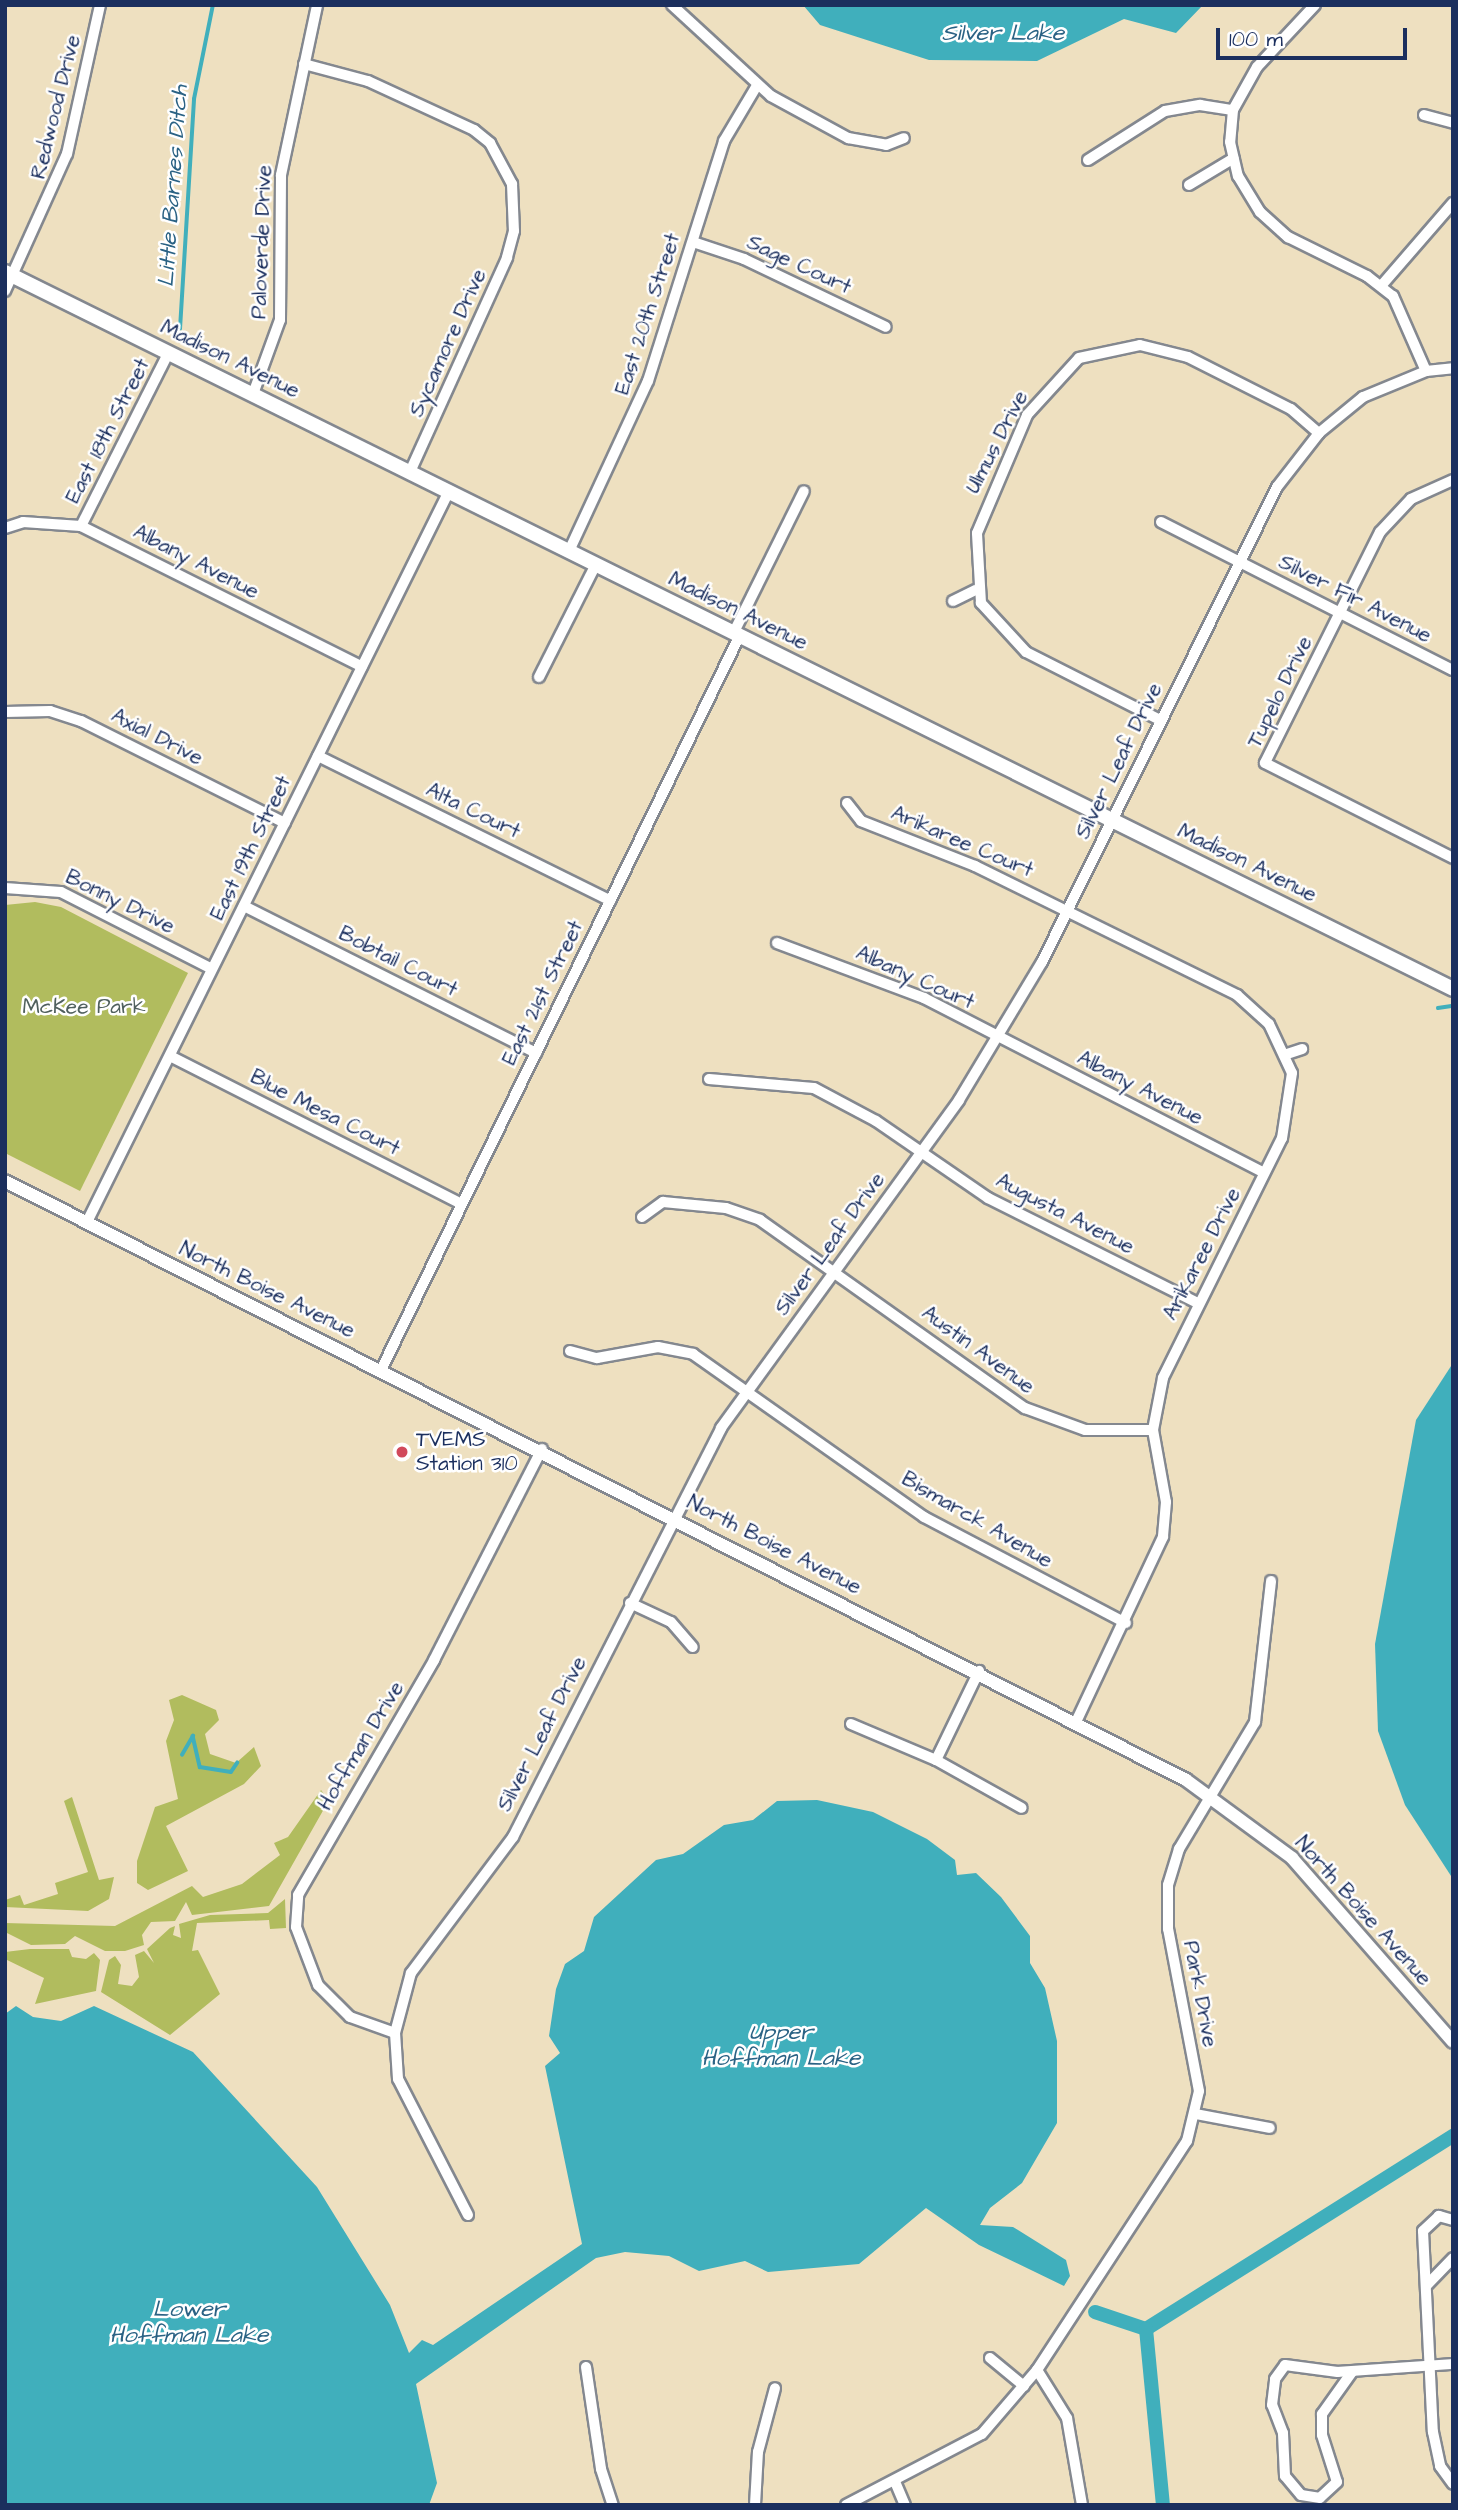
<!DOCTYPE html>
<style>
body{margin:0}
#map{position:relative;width:1458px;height:2510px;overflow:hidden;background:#eee0c0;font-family:"Architects Daughter",sans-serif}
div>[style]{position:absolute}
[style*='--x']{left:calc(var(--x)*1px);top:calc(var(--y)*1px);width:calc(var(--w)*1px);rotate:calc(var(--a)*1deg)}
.green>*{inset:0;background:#b1bc5e}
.water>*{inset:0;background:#40afbc}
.stream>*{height:3.5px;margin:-1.75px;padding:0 1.75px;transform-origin:1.75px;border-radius:1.75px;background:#40afbc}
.canal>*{height:14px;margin:-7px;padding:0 7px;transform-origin:7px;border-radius:7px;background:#40afbc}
.roads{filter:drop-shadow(2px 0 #84888f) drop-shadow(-2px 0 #84888f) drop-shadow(0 2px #84888f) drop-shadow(0 -2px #84888f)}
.minor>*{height:10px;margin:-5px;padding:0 5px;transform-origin:5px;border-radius:5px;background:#fff}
.tertiary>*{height:12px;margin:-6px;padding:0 6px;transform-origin:6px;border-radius:6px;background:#fff}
.secondary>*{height:14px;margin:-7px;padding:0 7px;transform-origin:7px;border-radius:7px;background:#fff}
.dots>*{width:19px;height:19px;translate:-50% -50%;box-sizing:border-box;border:4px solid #fff;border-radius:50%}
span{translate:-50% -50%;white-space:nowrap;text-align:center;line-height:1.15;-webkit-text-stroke:5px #fff;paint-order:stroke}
.street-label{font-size:21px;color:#1b2f5e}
.park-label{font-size:21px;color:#50605e}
.poi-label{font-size:21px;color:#1b2f5e}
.left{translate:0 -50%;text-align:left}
.water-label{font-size:23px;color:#2a6284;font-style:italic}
.frame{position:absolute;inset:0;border:7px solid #1b2f5e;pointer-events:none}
.scale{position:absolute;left:1216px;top:28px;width:191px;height:32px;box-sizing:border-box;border:4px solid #1b2f5e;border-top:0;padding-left:9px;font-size:21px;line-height:24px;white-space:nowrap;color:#1b2f5e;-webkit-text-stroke:5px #fff;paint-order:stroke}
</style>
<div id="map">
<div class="green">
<div style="clip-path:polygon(35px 902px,61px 907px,188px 973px,80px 1191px,5px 1153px,5px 905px)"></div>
<div style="clip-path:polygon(182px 1695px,216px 1710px,219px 1720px,205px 1734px,210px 1754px,236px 1763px,254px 1747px,261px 1766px,244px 1784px,166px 1826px,188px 1871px,148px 1890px,137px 1883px,137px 1861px,155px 1807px,178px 1799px,166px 1741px,174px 1720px,169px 1700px)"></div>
<div style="clip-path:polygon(321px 1790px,329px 1800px,269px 1906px,192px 1915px,186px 1902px,175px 1921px,151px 1922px,142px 1935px,144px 1945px,125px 1951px,105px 1951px,75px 1936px,65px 1944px,31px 1945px,5px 1932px,5px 1923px,115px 1926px,192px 1886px,203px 1897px,242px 1884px,280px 1855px,274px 1843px,288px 1837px)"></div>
<div style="clip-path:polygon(72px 1797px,99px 1880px,114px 1877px,109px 1899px,88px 1911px,5px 1907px,5px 1900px,20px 1895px,24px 1905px,58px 1894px,55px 1883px,88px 1872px,64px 1801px)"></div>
<div style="clip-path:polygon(285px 1899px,286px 1928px,270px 1929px,269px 1920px,197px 1923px,192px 1951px,198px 1950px,220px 1994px,170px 2035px,101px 1992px,109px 1960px,115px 1956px,121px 1965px,118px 1984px,132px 1986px,139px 1977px,135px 1955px,144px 1951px,154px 1963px,147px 1949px,170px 1928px,175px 1926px,173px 1935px,181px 1938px,179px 1924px,210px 1915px,268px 1913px)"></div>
<div style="clip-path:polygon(30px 1949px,69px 1949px,72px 1957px,86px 1959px,94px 1953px,100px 1960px,96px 1991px,35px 2004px,44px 1978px,5px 1959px,5px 1952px)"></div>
</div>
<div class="water">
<div style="clip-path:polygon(803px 5px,1203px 5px,1176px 33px,1124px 19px,1037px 61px,929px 60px,820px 25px)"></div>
<div style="clip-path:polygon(1453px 1363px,1453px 1879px,1405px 1805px,1378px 1731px,1375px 1644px,1416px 1420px)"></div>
<div style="clip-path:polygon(817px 1800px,873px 1812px,927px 1839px,955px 1860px,957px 1875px,976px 1873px,1001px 1897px,1030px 1936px,1030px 1963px,1045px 1988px,1057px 2041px,1057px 2123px,1022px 2183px,990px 2208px,980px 2225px,1013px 2227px,1066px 2260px,1070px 2276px,1064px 2286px,979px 2245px,926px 2208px,859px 2264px,768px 2272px,745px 2261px,699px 2271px,669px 2256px,625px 2252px,596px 2258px,416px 2384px,437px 2483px,429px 2505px,5px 2505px,5px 2014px,16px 2006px,33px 2017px,61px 2021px,94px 2006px,193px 2052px,317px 2187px,390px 2305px,409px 2353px,422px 2340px,433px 2345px,582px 2244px,545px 2066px,560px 2053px,549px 2036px,556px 1989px,565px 1964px,584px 1951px,594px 1917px,656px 1860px,683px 1854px,724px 1825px,753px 1820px,777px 1801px)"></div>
</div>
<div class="stream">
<div style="--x:180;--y:329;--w:230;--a:-86.5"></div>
<div style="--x:194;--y:99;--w:96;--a:-78.6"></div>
<div style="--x:1438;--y:1008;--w:15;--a:-8"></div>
<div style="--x:182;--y:1755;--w:22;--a:-60"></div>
<div style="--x:193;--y:1736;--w:32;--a:77"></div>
<div style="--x:200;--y:1767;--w:31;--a:9"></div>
<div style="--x:231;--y:1772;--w:11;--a:-56"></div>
</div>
<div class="canal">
<div style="--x:1095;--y:2312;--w:54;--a:18.4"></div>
<div style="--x:1146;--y:2329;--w:363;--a:-32.2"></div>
<div style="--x:1146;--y:2329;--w:177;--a:84.5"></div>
</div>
<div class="roads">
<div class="minor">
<div style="--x:672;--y:5;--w:134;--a:42.6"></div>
<div style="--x:771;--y:96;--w:88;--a:28.6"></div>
<div style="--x:848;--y:138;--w:39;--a:10"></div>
<div style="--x:886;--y:145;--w:19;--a:-21"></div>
<div style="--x:1315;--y:5;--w:85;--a:133.1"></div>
<div style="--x:1257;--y:67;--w:49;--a:119.2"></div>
<div style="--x:1233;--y:110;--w:32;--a:95"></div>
<div style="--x:1230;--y:142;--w:35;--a:77"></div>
<div style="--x:1238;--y:176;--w:42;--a:58.6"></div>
<div style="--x:1260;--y:212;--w:38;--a:42"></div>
<div style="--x:1288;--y:237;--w:88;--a:26.3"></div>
<div style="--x:1367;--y:276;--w:33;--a:38"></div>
<div style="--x:1393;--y:296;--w:82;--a:66.3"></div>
<div style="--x:304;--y:64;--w:66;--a:14.9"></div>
<div style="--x:368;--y:81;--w:117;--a:24.8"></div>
<div style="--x:474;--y:130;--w:21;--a:39"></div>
<div style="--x:490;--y:143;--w:47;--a:61.8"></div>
<div style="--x:512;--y:184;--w:47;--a:87.6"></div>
<div style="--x:514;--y:231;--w:28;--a:105"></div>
<div style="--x:507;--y:258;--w:235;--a:114.4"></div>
<div style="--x:1424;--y:115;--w:30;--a:15"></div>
<div style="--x:1088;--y:160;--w:91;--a:-32.5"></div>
<div style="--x:1165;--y:111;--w:36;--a:-10"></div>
<div style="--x:1200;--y:105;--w:33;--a:9"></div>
<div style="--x:1189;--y:185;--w:52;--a:-31"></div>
<div style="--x:693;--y:242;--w:54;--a:18.4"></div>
<div style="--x:744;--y:259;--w:157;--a:25.6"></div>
<div style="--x:1381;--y:286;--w:110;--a:-49.1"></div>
<div style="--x:5;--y:291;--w:150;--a:-65.7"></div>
<div style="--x:67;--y:154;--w:153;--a:-77.5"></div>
<div style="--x:253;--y:394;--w:79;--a:-70"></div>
<div style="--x:280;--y:320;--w:145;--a:-89.6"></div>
<div style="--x:281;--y:175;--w:174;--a:-78"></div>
<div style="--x:1453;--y:480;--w:46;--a:155.7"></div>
<div style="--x:1411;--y:499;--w:45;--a:133.2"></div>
<div style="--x:1380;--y:532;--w:258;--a:116.5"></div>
<div style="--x:1265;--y:763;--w:211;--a:26.8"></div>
<div style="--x:1161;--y:522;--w:327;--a:26.9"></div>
<div style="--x:81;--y:526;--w:195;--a:-63.2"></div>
<div style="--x:5;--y:528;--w:19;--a:-18"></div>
<div style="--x:23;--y:522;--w:58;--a:3.9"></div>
<div style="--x:81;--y:526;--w:314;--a:26.6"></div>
<div style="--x:569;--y:551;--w:187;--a:-65.1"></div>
<div style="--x:648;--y:381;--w:252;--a:-72.4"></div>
<div style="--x:724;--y:141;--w:63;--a:-59.3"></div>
<div style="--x:953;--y:601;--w:25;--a:-26"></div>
<div style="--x:734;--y:632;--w:157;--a:-63.6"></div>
<div style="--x:539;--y:677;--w:127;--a:-63.2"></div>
<div style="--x:5;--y:712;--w:45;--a:-1.3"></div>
<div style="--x:50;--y:711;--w:33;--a:18"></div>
<div style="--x:81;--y:721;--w:228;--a:26.6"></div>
<div style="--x:1160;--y:720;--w:150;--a:-153.1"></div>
<div style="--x:1026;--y:652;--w:67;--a:-132.6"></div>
<div style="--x:981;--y:603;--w:70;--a:-93.3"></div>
<div style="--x:977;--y:533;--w:128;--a:-67"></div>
<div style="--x:1027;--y:415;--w:77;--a:-47.6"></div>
<div style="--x:1079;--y:358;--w:62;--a:-12"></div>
<div style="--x:1140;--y:345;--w:49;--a:14"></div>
<div style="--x:1188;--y:357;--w:115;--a:26.8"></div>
<div style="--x:1291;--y:409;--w:37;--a:41"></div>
<div style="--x:318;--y:756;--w:326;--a:26.3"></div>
<div style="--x:847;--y:803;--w:23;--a:52"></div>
<div style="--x:861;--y:821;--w:123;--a:21.5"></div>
<div style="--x:975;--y:866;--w:292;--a:26.2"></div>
<div style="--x:1237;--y:995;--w:43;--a:42.2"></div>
<div style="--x:1269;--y:1024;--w:54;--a:64.9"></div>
<div style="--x:1292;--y:1073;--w:66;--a:98.7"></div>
<div style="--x:1282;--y:1138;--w:268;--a:116.4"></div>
<div style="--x:1163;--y:1378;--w:53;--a:100.9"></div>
<div style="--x:1153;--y:1430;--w:73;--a:79.8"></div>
<div style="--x:1166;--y:1502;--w:35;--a:95"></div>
<div style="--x:1163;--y:1537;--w:202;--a:115.2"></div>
<div style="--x:5;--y:888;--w:56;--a:4.1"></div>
<div style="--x:61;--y:892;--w:169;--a:27"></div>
<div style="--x:244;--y:906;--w:327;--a:26.7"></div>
<div style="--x:777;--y:943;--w:157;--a:20.5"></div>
<div style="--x:924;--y:998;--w:382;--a:27.2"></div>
<div style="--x:1287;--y:1054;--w:16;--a:-18"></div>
<div style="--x:170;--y:1056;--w:327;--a:26.9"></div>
<div style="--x:709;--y:1079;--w:105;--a:4.9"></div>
<div style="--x:814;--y:1088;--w:70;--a:28"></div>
<div style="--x:876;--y:1121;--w:136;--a:34.5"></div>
<div style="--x:988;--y:1198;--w:235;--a:26.6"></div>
<div style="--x:642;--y:1217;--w:26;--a:-36"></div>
<div style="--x:663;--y:1202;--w:63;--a:5.4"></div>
<div style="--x:726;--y:1208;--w:36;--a:19"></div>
<div style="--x:760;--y:1220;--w:325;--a:35.4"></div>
<div style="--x:1025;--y:1408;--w:64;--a:20.1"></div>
<div style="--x:1085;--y:1430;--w:68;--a:0"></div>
<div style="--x:87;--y:1222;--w:816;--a:-63.65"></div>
<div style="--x:570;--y:1351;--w:28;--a:15"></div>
<div style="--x:597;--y:1358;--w:62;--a:-10.2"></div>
<div style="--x:658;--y:1347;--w:36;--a:11"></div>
<div style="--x:693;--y:1354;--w:283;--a:35.2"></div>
<div style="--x:924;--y:1517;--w:228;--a:27.7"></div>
<div style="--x:382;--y:1368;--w:816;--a:-63.97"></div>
<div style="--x:630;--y:1603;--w:45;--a:24.9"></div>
<div style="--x:671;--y:1622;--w:33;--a:49"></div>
<div style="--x:851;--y:1724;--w:92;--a:23"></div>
<div style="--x:936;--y:1760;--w:98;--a:29.2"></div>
<div style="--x:936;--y:1760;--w:99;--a:-64.2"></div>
<div style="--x:395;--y:2033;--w:48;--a:-160.4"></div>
<div style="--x:350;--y:2017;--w:45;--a:-135"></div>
<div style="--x:318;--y:1985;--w:62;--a:-110.8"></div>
<div style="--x:296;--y:1927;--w:32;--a:-86"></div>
<div style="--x:298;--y:1895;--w:272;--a:-59.9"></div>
<div style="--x:434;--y:1660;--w:237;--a:-62.9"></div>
<div style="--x:1196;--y:2114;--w:75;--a:10.7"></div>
<div style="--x:468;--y:2215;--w:153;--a:-117.2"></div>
<div style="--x:398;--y:2079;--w:46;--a:-93.7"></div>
<div style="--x:395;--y:2033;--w:62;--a:-75.1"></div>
<div style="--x:411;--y:1973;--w:170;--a:-53.1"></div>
<div style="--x:513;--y:1837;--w:459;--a:-63"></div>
<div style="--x:721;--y:1428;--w:405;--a:-54"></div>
<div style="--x:959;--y:1100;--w:161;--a:-59"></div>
<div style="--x:1042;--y:962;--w:530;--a:-63.68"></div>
<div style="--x:1277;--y:487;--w:68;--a:-52.1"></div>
<div style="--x:1319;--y:433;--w:57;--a:-39.3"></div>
<div style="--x:1363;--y:397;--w:68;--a:-22.4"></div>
<div style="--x:1426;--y:371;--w:27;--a:-6"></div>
<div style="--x:1453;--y:2220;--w:15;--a:-164"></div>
<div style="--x:1439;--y:2216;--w:22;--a:137"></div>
<div style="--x:1423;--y:2231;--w:201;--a:87.2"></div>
<div style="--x:1433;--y:2432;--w:35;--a:78"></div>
<div style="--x:1440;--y:2466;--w:22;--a:54"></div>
<div style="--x:1426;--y:2286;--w:39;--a:-46"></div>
<div style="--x:990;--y:2358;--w:44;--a:39.5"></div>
<div style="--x:586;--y:2367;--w:103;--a:81.6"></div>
<div style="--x:601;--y:2469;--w:38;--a:72"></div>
<div style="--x:1037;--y:2370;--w:57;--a:58"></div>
<div style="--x:1067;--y:2418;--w:88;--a:80.2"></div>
<div style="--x:1352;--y:2372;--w:52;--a:125.5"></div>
<div style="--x:1322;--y:2414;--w:21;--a:90"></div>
<div style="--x:1322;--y:2435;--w:49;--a:72.3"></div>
<div style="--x:1337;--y:2482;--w:23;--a:137"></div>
<div style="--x:1320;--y:2498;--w:19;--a:-171"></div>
<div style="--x:1301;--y:2495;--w:25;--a:-130"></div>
<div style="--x:1285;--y:2476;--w:43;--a:-92.7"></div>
<div style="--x:1283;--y:2433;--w:30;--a:-111"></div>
<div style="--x:1272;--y:2405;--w:26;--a:-83"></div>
<div style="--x:1275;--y:2379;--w:17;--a:-54"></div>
<div style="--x:1285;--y:2365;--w:53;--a:7.5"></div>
<div style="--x:1338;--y:2372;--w:115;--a:-4"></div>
<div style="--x:896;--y:2484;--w:23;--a:67"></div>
<div style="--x:755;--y:2505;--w:53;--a:-86.8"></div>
<div style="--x:758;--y:2452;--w:66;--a:-75.1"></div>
<div style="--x:846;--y:2505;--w:153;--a:-27.6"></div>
<div style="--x:982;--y:2434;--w:84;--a:-49.3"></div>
<div style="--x:1037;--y:2370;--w:274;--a:-56.8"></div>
<div style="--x:1187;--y:2141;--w:51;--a:-76.5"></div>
<div style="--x:1199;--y:2091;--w:165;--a:-100.8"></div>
<div style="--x:1168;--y:1929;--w:44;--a:-90"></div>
<div style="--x:1168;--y:1885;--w:38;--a:-73"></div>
<div style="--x:1179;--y:1849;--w:148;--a:-59.1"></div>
<div style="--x:1255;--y:1722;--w:142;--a:-83.5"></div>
</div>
<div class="tertiary">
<div style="--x:5;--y:1181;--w:1324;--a:26.89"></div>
<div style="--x:1186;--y:1780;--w:132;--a:36.3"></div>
<div style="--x:1292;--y:1858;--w:244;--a:48.8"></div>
</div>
<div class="secondary">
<div style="--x:5;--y:272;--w:1616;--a:26.34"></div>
</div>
</div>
<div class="dots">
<div style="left:402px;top:1452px;background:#d1495b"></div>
</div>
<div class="street-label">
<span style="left:56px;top:107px;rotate:-76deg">Redwood Drive</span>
<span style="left:262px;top:242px;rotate:-88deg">Paloverde Drive</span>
<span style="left:799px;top:265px;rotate:25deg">Sage Court</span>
<span style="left:648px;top:314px;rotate:-72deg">East 20th Street</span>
<span style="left:448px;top:343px;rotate:-66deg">Sycamore Drive</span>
<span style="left:230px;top:359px;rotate:26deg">Madison Avenue</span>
<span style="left:108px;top:431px;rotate:-63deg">East 18th Street</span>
<span style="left:997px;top:442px;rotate:-63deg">Ulmus Drive</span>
<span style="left:196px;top:562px;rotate:27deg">Albany Avenue</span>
<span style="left:1355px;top:599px;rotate:27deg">Silver Fir Avenue</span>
<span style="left:738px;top:611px;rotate:26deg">Madison Avenue</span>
<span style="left:1280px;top:692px;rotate:-64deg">Tupelo Drive</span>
<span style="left:157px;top:737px;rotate:27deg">Axial Drive</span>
<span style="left:1119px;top:761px;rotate:-64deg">Silver Leaf Drive</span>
<span style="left:473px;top:811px;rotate:26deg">Alta Court</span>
<span style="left:962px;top:842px;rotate:23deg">Arikaree Court</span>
<span style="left:251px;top:848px;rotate:-64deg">East 19th Street</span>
<span style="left:1247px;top:863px;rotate:26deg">Madison Avenue</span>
<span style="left:120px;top:902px;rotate:26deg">Bonny Drive</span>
<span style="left:398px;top:962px;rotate:27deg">Bobtail Court</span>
<span style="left:915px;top:978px;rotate:24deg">Albany Court</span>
<span style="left:543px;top:993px;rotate:-64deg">East 21st Street</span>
<span style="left:1140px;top:1088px;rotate:27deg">Albany Avenue</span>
<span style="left:325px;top:1113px;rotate:27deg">Blue Mesa Court</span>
<span style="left:1065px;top:1214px;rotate:27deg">Augusta Avenue</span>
<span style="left:830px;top:1244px;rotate:-54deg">Silver Leaf Drive</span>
<span style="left:1202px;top:1254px;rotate:-63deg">Arikaree Drive</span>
<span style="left:267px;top:1290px;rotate:26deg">North Boise Avenue</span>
<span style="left:978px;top:1350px;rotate:36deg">Austin Avenue</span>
<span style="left:977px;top:1520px;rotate:30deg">Bismarck Avenue</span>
<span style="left:774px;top:1545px;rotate:27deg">North Boise Avenue</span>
<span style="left:542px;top:1734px;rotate:-63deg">Silver Leaf Drive</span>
<span style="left:361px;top:1746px;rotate:-59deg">Hoffman Drive</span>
<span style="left:1363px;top:1911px;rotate:48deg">North Boise Avenue</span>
<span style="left:1200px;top:1994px;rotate:79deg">Park Drive</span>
</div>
<div class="park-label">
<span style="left:84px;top:1007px">McKee Park</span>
</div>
<div class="poi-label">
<span class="left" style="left:416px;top:1452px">TVEMS<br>Station 310</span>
</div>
<div class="water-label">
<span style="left:1003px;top:33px">Silver Lake</span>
<span style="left:173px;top:186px;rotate:-86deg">Little Barnes Ditch</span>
<span style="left:781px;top:2045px">Upper<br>Hoffman Lake</span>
<span style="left:189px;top:2322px">Lower<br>Hoffman Lake</span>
</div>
<div class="frame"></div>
<div class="scale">100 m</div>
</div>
